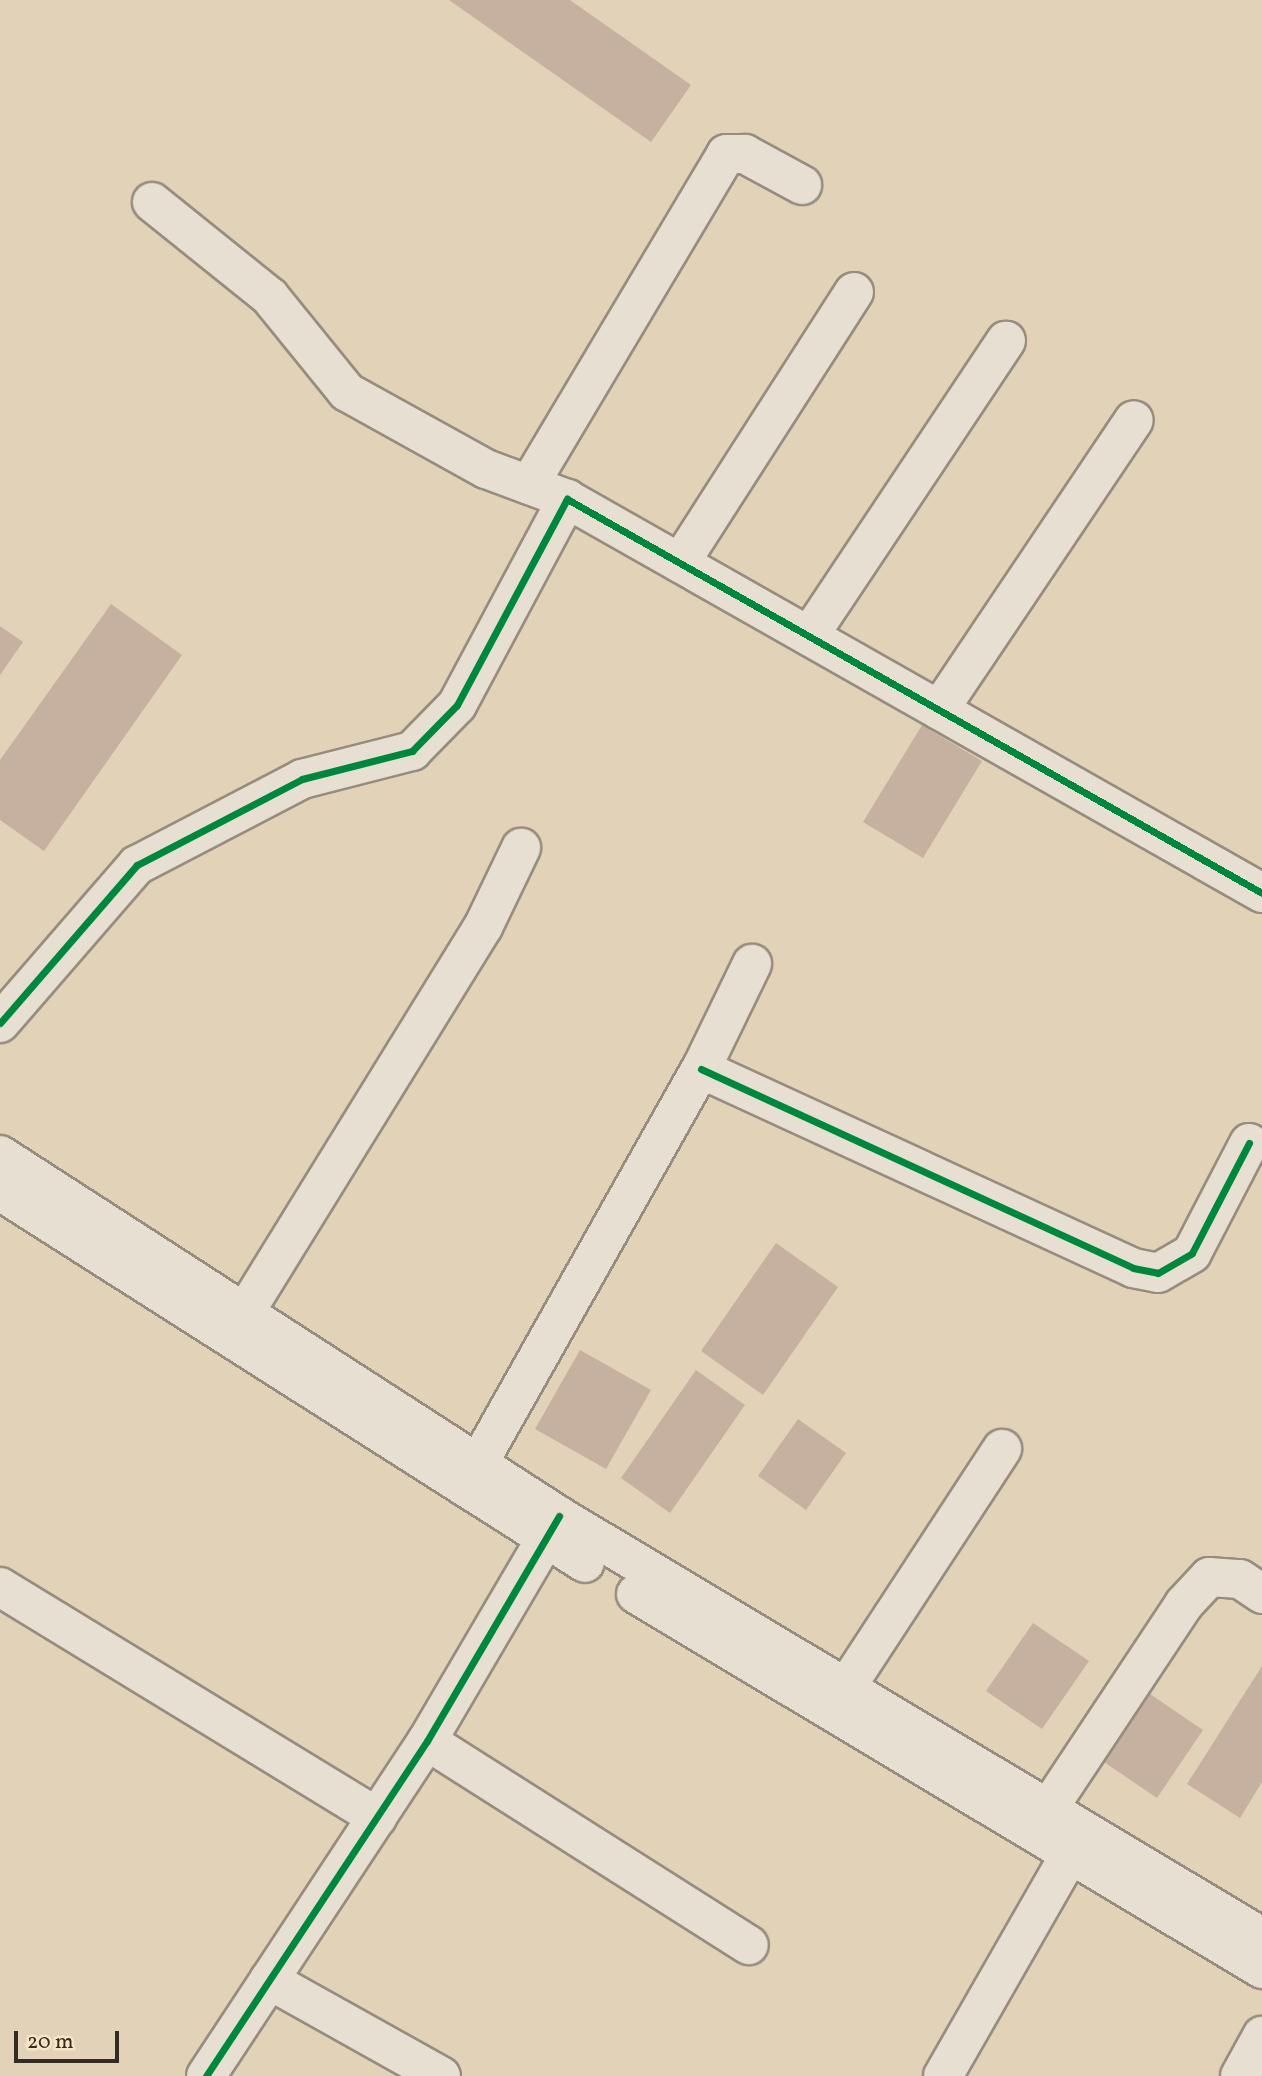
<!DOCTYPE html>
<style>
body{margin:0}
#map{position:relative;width:1262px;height:2076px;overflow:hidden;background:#e2d2b8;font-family:Vollkorn,serif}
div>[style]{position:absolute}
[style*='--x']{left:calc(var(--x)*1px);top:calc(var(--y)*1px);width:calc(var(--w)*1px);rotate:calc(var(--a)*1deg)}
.building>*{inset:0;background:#c6b1a1}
.roads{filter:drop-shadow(2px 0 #978d7e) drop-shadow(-2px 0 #978d7e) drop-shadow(0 2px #978d7e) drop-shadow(0 -2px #978d7e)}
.minor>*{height:38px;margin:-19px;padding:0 19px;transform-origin:19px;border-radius:19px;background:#e7dfd2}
.tertiary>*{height:38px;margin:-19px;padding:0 19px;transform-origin:19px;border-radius:19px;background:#e7dfd2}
.secondary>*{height:38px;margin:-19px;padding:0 19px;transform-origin:19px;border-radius:19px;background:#e7dfd2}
.cycleway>*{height:7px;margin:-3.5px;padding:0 3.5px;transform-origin:3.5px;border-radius:3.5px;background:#00873e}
span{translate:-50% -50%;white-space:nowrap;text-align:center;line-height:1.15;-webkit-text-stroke:5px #f8e4c6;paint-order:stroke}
.scale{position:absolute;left:14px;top:2031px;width:105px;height:32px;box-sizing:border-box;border:4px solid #342b22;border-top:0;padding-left:9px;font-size:21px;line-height:24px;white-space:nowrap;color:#342b22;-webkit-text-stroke:5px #f8e4c6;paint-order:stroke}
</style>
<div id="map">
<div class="building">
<div style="clip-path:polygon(449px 0,570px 0,691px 85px,651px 142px)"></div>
<div style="clip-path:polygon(111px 604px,182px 655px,44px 851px,0 820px,0 760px)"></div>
<div style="clip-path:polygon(0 626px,23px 642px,0 675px)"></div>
<div style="clip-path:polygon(922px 725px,982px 761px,923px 858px,863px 822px)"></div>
<div style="clip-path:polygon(776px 1243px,838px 1287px,763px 1395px,701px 1351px)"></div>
<div style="clip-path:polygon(580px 1350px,651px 1390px,606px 1469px,535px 1429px)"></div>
<div style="clip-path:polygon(696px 1370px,745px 1405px,670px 1513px,621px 1478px)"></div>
<div style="clip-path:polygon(798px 1419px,846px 1453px,806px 1510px,758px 1476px)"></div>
<div style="clip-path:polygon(1033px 1623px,1089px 1661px,1042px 1729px,986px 1691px)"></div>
<div style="clip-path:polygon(1262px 1666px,1262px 1782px,1240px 1818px,1187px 1784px)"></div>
<div style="clip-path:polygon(1147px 1692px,1203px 1730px,1157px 1798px,1101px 1760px)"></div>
</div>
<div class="roads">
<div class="minor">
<div style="--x:152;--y:202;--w:151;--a:38.8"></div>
<div style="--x:270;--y:297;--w:122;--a:51"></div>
<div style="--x:347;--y:392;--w:159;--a:29"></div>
<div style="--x:486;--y:469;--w:86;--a:20.3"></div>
<div style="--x:529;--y:485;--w:385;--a:-59.2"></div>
<div style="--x:726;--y:154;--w:19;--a:0"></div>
<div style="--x:745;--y:154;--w:65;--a:28.5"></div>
<div style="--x:680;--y:563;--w:322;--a:-57.3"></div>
<div style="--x:809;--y:636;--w:355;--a:-56.3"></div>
<div style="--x:939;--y:710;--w:349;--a:-56.1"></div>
<div style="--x:0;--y:1023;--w:209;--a:-49.1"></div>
<div style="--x:137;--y:865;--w:186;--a:-27.5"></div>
<div style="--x:302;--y:779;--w:114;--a:-14.3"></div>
<div style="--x:412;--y:751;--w:64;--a:-45.6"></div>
<div style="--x:457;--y:705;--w:234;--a:-61.9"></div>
<div style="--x:567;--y:499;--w:799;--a:29.55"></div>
<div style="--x:701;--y:1069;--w:476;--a:24.7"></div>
<div style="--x:1133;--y:1268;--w:25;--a:11"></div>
<div style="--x:1158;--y:1273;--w:39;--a:-30"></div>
<div style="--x:1192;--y:1253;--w:124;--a:-62.6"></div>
<div style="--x:245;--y:1312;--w:453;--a:-58.3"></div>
<div style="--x:483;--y:927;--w:88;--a:-64.3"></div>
<div style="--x:465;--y:1487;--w:480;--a:-60.6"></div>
<div style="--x:701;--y:1069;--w:117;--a:-64.1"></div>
<div style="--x:0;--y:1587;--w:442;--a:31.4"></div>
<div style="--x:845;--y:1689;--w:287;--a:-56.8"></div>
<div style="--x:427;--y:1741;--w:381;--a:32.4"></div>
<div style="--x:1048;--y:1809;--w:246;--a:-56.4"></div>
<div style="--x:1184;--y:1604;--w:37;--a:-47"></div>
<div style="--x:1209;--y:1577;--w:31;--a:4"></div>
<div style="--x:1240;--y:1579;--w:27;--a:34"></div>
<div style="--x:269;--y:1980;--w:197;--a:29.2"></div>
<div style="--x:943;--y:2076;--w:256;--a:-60.2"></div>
<div style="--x:1240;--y:2076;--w:46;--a:-61.2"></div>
</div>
<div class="tertiary">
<div style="--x:206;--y:2076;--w:401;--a:-56.6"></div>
<div style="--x:427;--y:1741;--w:261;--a:-59.6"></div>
</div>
<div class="secondary">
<div style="--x:0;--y:1155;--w:665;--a:32.85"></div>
<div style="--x:559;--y:1516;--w:819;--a:30.92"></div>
<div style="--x:0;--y:1191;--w:693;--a:32.45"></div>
<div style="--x:636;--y:1594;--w:730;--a:30.92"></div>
</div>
</div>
<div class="cycleway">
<div style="--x:0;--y:1023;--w:209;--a:-49.1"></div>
<div style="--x:137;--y:865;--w:186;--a:-27.5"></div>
<div style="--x:302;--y:779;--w:114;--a:-14.3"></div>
<div style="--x:412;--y:751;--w:64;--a:-45.6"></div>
<div style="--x:457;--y:705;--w:234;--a:-61.9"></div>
<div style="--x:567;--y:499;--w:799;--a:29.55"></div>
<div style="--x:701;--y:1069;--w:476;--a:24.7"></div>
<div style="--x:1133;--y:1268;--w:25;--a:11"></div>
<div style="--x:1158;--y:1273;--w:39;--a:-30"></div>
<div style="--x:1192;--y:1253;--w:124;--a:-62.6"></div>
<div style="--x:206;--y:2076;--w:401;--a:-56.6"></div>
<div style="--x:427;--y:1741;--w:261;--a:-59.6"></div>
</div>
<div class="scale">20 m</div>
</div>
